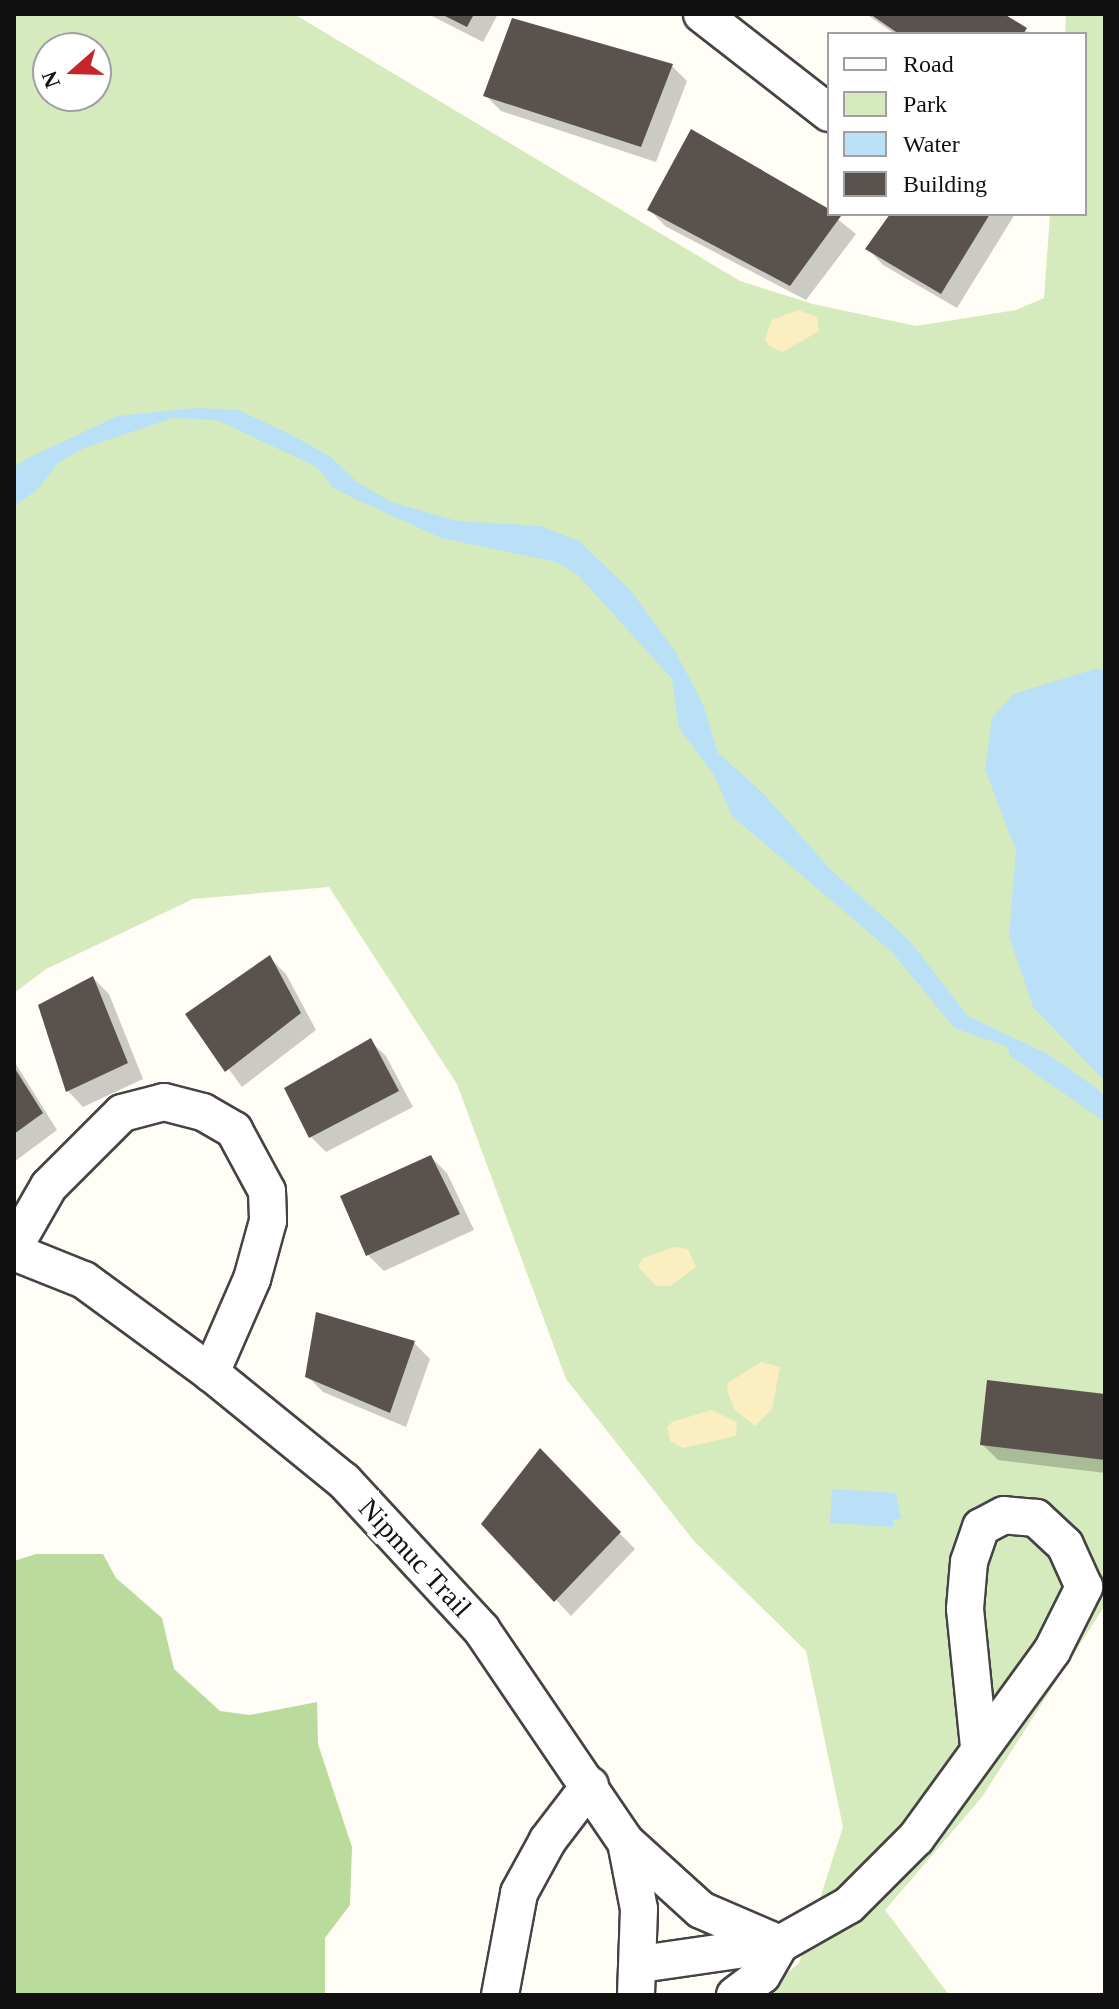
<!DOCTYPE html>
<style>
body{margin:0}
#map{position:relative;width:1119px;height:2009px;overflow:hidden;background:#fffdf5;font-family:Georgia,serif}
div>[style]{position:absolute}
[style*='--x']{left:calc(var(--x)*1px);top:calc(var(--y)*1px);width:calc(var(--w)*1px);rotate:calc(var(--a)*1deg)}
.green>*{inset:0;background:#d5ebbd}
.forest>*{inset:0;background:#b9dc9c}
.sand>*{inset:0;background:#fbeec1}
.water>*{inset:0;background:#b9e0f7}
.shadow>*{inset:0;background:#0003}
.building>*{inset:0;background:#5a524d}
.roads{filter:drop-shadow(2px 0 #444) drop-shadow(-2px 0 #444) drop-shadow(0 2px #444) drop-shadow(0 -2px #444)}
.minor>*{height:36px;margin:-18px;padding:0 18px;transform-origin:18px;border-radius:18px;background:#fff}
span{translate:-50% -50%;white-space:nowrap;text-align:center;line-height:1.15;-webkit-text-stroke:8px #fff;paint-order:stroke}
.street-label{font-size:28px;color:#111}
.frame{position:absolute;inset:0;border:16px solid #111;pointer-events:none}
.legend{position:absolute;left:827px;top:32px;width:260px;height:184px;box-sizing:border-box;background:#fff;border:2px solid #a0a0a0;margin:0;padding:10px 14px;list-style:none;font-size:24px;color:#111}
.legend li{display:flex;align-items:center;gap:16px;height:40px}
.legend b{width:40px;border:2px solid #a0a0a0}
.north{position:absolute;left:32px;top:32px;width:80px;height:80px;box-sizing:border-box;background:#fff;border:2px solid #a0a0a0;border-radius:50%;rotate:250deg;font-size:22px;font-weight:700;line-height:32px;text-align:center;color:#111}
.north::after{content:'';display:block;margin:auto;width:28px;height:36px;background:#c4262e;clip-path:polygon(50% 0,100% 100%,50% 72%,0 100%)}
</style>
<div id="map">
<div class="green">
<div style="clip-path:polygon(evenodd,14px 14px,294px 14px,740px 281px,813px 304px,916px 326px,1016px 310px,1044px 298px,1050px 214px,1085px 214px,1085px 34px,1065px 34px,1066px 14px,1105px 14px,1105px 1605px,982px 1797px,885px 1910px,949px 1995px,761px 1995px,799px 1963px,843px 1827px,806px 1651px,694px 1541px,566px 1379px,457px 1084px,329px 887px,193px 899px,46px 969px,14px 993px,14px 14px,48px 48px,96px 48px,96px 96px,48px 96px,48px 48px)"></div>
</div>
<div class="forest">
<div style="clip-path:polygon(36px 1554px,103px 1554px,116px 1578px,162px 1618px,174px 1669px,220px 1711px,250px 1715px,317px 1702px,318px 1744px,352px 1847px,350px 1905px,325px 1938px,325px 1995px,14px 1995px,14px 1561px)"></div>
</div>
<div class="sand">
<div style="clip-path:polygon(798px 310px,817px 317px,819px 331px,783px 352px,769px 346px,765px 339px,772px 320px)"></div>
<div style="clip-path:polygon(674px 1247px,688px 1249px,696px 1267px,670px 1286px,656px 1286px,638px 1267px,643px 1258px)"></div>
<div style="clip-path:polygon(761px 1362px,780px 1367px,772px 1409px,755px 1426px,735px 1410px,727px 1391px,728px 1383px)"></div>
<div style="clip-path:polygon(711px 1410px,737px 1422px,736px 1436px,683px 1448px,670px 1441px,667px 1427px,672px 1422px)"></div>
</div>
<div class="water">
<div style="clip-path:polygon(195px 408px,238px 410px,288px 433px,331px 457px,357px 482px,391px 502px,457px 521px,540px 526px,579px 541px,632px 592px,675px 651px,703px 704px,718px 753px,762px 792px,831px 870px,909px 940px,968px 1016px,1047px 1054px,1098px 1089px,1105px 1097px,1105px 1122px,1010px 1056px,1008px 1047px,954px 1028px,893px 953px,732px 816px,714px 775px,679px 728px,672px 679px,578px 575px,556px 562px,441px 538px,351px 497px,332px 487px,317px 467px,217px 420px,173px 418px,84px 448px,58px 463px,36px 491px,14px 506px,14px 467px,30px 457px,118px 416px)"></div>
<div style="clip-path:polygon(1095px 669px,1105px 670px,1105px 1081px,1033px 1007px,1009px 936px,1016px 850px,985px 770px,992px 718px,1013px 694px)"></div>
<div style="clip-path:polygon(832px 1489px,896px 1493px,901px 1519px,893px 1519px,893px 1527px,830px 1523px)"></div>
</div>
<div class="shadow">
<div style="clip-path:polygon(428px 14px,498px 14px,483px 42px)"></div>
<div style="clip-path:polygon(866px 14px,1001px 14px,1030px 34px,895px 34px)"></div>
<div style="clip-path:polygon(672px 66px,687px 81px,656px 162px,501px 111px,485px 95px)"></div>
<div style="clip-path:polygon(650px 210px,829px 212px,856px 234px,806px 300px,665px 226px)"></div>
<div style="clip-path:polygon(892px 214px,1015px 214px,957px 308px,883px 265px,868px 249px)"></div>
<div style="clip-path:polygon(270px 958px,286px 974px,316px 1030px,242px 1087px,188px 1014px)"></div>
<div style="clip-path:polygon(93px 978px,109px 994px,143px 1079px,83px 1107px,68px 1091px,41px 1006px)"></div>
<div style="clip-path:polygon(370px 1041px,386px 1056px,413px 1107px,326px 1152px,311px 1137px)"></div>
<div style="clip-path:polygon(14px 1061px,57px 1130px,14px 1162px)"></div>
<div style="clip-path:polygon(431px 1157px,447px 1173px,474px 1230px,384px 1271px,368px 1255px)"></div>
<div style="clip-path:polygon(414px 1343px,430px 1359px,406px 1427px,323px 1392px,307px 1376px)"></div>
<div style="clip-path:polygon(1105px 1396px,1105px 1473px,998px 1460px,982px 1444px)"></div>
<div style="clip-path:polygon(540px 1451px,635px 1549px,571px 1616px,556px 1600px)"></div>
</div>
<div class="building">
<div style="clip-path:polygon(441px 14px,474px 14px,467px 27px)"></div>
<div style="clip-path:polygon(870px 14px,1004px 14px,1027px 28px,1023px 34px,899px 34px)"></div>
<div style="clip-path:polygon(512px 18px,673px 64px,641px 147px,483px 96px)"></div>
<div style="clip-path:polygon(691px 129px,829px 209px,829px 214px,841px 216px,790px 286px,647px 210px)"></div>
<div style="clip-path:polygon(890px 214px,990px 214px,941px 294px,865px 249px)"></div>
<div style="clip-path:polygon(270px 955px,301px 1013px,225px 1072px,185px 1014px)"></div>
<div style="clip-path:polygon(93px 976px,128px 1063px,66px 1092px,38px 1005px)"></div>
<div style="clip-path:polygon(371px 1038px,399px 1091px,309px 1138px,284px 1088px)"></div>
<div style="clip-path:polygon(14px 1067px,43px 1113px,14px 1134px)"></div>
<div style="clip-path:polygon(431px 1155px,460px 1214px,366px 1256px,340px 1196px)"></div>
<div style="clip-path:polygon(316px 1312px,415px 1341px,390px 1413px,305px 1377px)"></div>
<div style="clip-path:polygon(987px 1380px,1105px 1394px,1105px 1460px,980px 1445px)"></div>
<div style="clip-path:polygon(540px 1448px,621px 1532px,554px 1602px,481px 1524px)"></div>
</div>
<div class="roads">
<div class="minor">
<div style="--x:702;--y:14;--w:161;--a:37.9"></div>
<div style="--x:14;--y:1247;--w:70;--a:-60.2"></div>
<div style="--x:49;--y:1186;--w:103;--a:-45"></div>
<div style="--x:122;--y:1113;--w:43;--a:-14.7"></div>
<div style="--x:164;--y:1102;--w:40;--a:14.4"></div>
<div style="--x:203;--y:1112;--w:36;--a:30"></div>
<div style="--x:234;--y:1130;--w:69;--a:61.6"></div>
<div style="--x:267;--y:1191;--w:30;--a:88"></div>
<div style="--x:268;--y:1221;--w:60;--a:105.4"></div>
<div style="--x:252;--y:1279;--w:103;--a:113.6"></div>
<div style="--x:14;--y:1252;--w:75;--a:21.8"></div>
<div style="--x:84;--y:1280;--w:157;--a:36.2"></div>
<div style="--x:211;--y:1373;--w:171;--a:39.1"></div>
<div style="--x:344;--y:1481;--w:202;--a:47.2"></div>
<div style="--x:481;--y:1629;--w:258;--a:55.8"></div>
<div style="--x:626;--y:1842;--w:68;--a:79"></div>
<div style="--x:639;--y:1909;--w:86;--a:92"></div>
<div style="--x:626;--y:1842;--w:101;--a:42.2"></div>
<div style="--x:701;--y:1910;--w:86;--a:23.3"></div>
<div style="--x:780;--y:1944;--w:36;--a:120"></div>
<div style="--x:762;--y:1975;--w:34;--a:143"></div>
<div style="--x:641;--y:1964;--w:140;--a:-8.2"></div>
<div style="--x:780;--y:1944;--w:79;--a:-29.5"></div>
<div style="--x:849;--y:1905;--w:95;--a:-45"></div>
<div style="--x:916;--y:1838;--w:231;--a:-54"></div>
<div style="--x:1052;--y:1651;--w:72;--a:-63.4"></div>
<div style="--x:1084;--y:1587;--w:46;--a:-114.3"></div>
<div style="--x:1065;--y:1545;--w:40;--a:-137"></div>
<div style="--x:1036;--y:1518;--w:32;--a:-175"></div>
<div style="--x:1004;--y:1515;--w:26;--a:152"></div>
<div style="--x:981;--y:1527;--w:37;--a:109"></div>
<div style="--x:969;--y:1562;--w:47;--a:94.9"></div>
<div style="--x:965;--y:1609;--w:138;--a:84.2"></div>
<div style="--x:500;--y:1995;--w:104;--a:-79.4"></div>
<div style="--x:519;--y:1893;--w:60;--a:-61.3"></div>
<div style="--x:548;--y:1840;--w:69;--a:-52.6"></div>
</div>
</div>
<div class="street-label">
<span style="left:415px;top:1558px;rotate:47deg">Nipmuc Trail</span>
</div>
<div class="frame"></div>
<ul class="legend">
<li><b style="height:10px;background:#fff"></b>Road</li>
<li><b style="height:22px;background:#d5ebbd"></b>Park</li>
<li><b style="height:22px;background:#b9e0f7"></b>Water</li>
<li><b style="height:22px;background:#5a524d"></b>Building</li>
</ul>
<div class="north">N</div>
</div>
